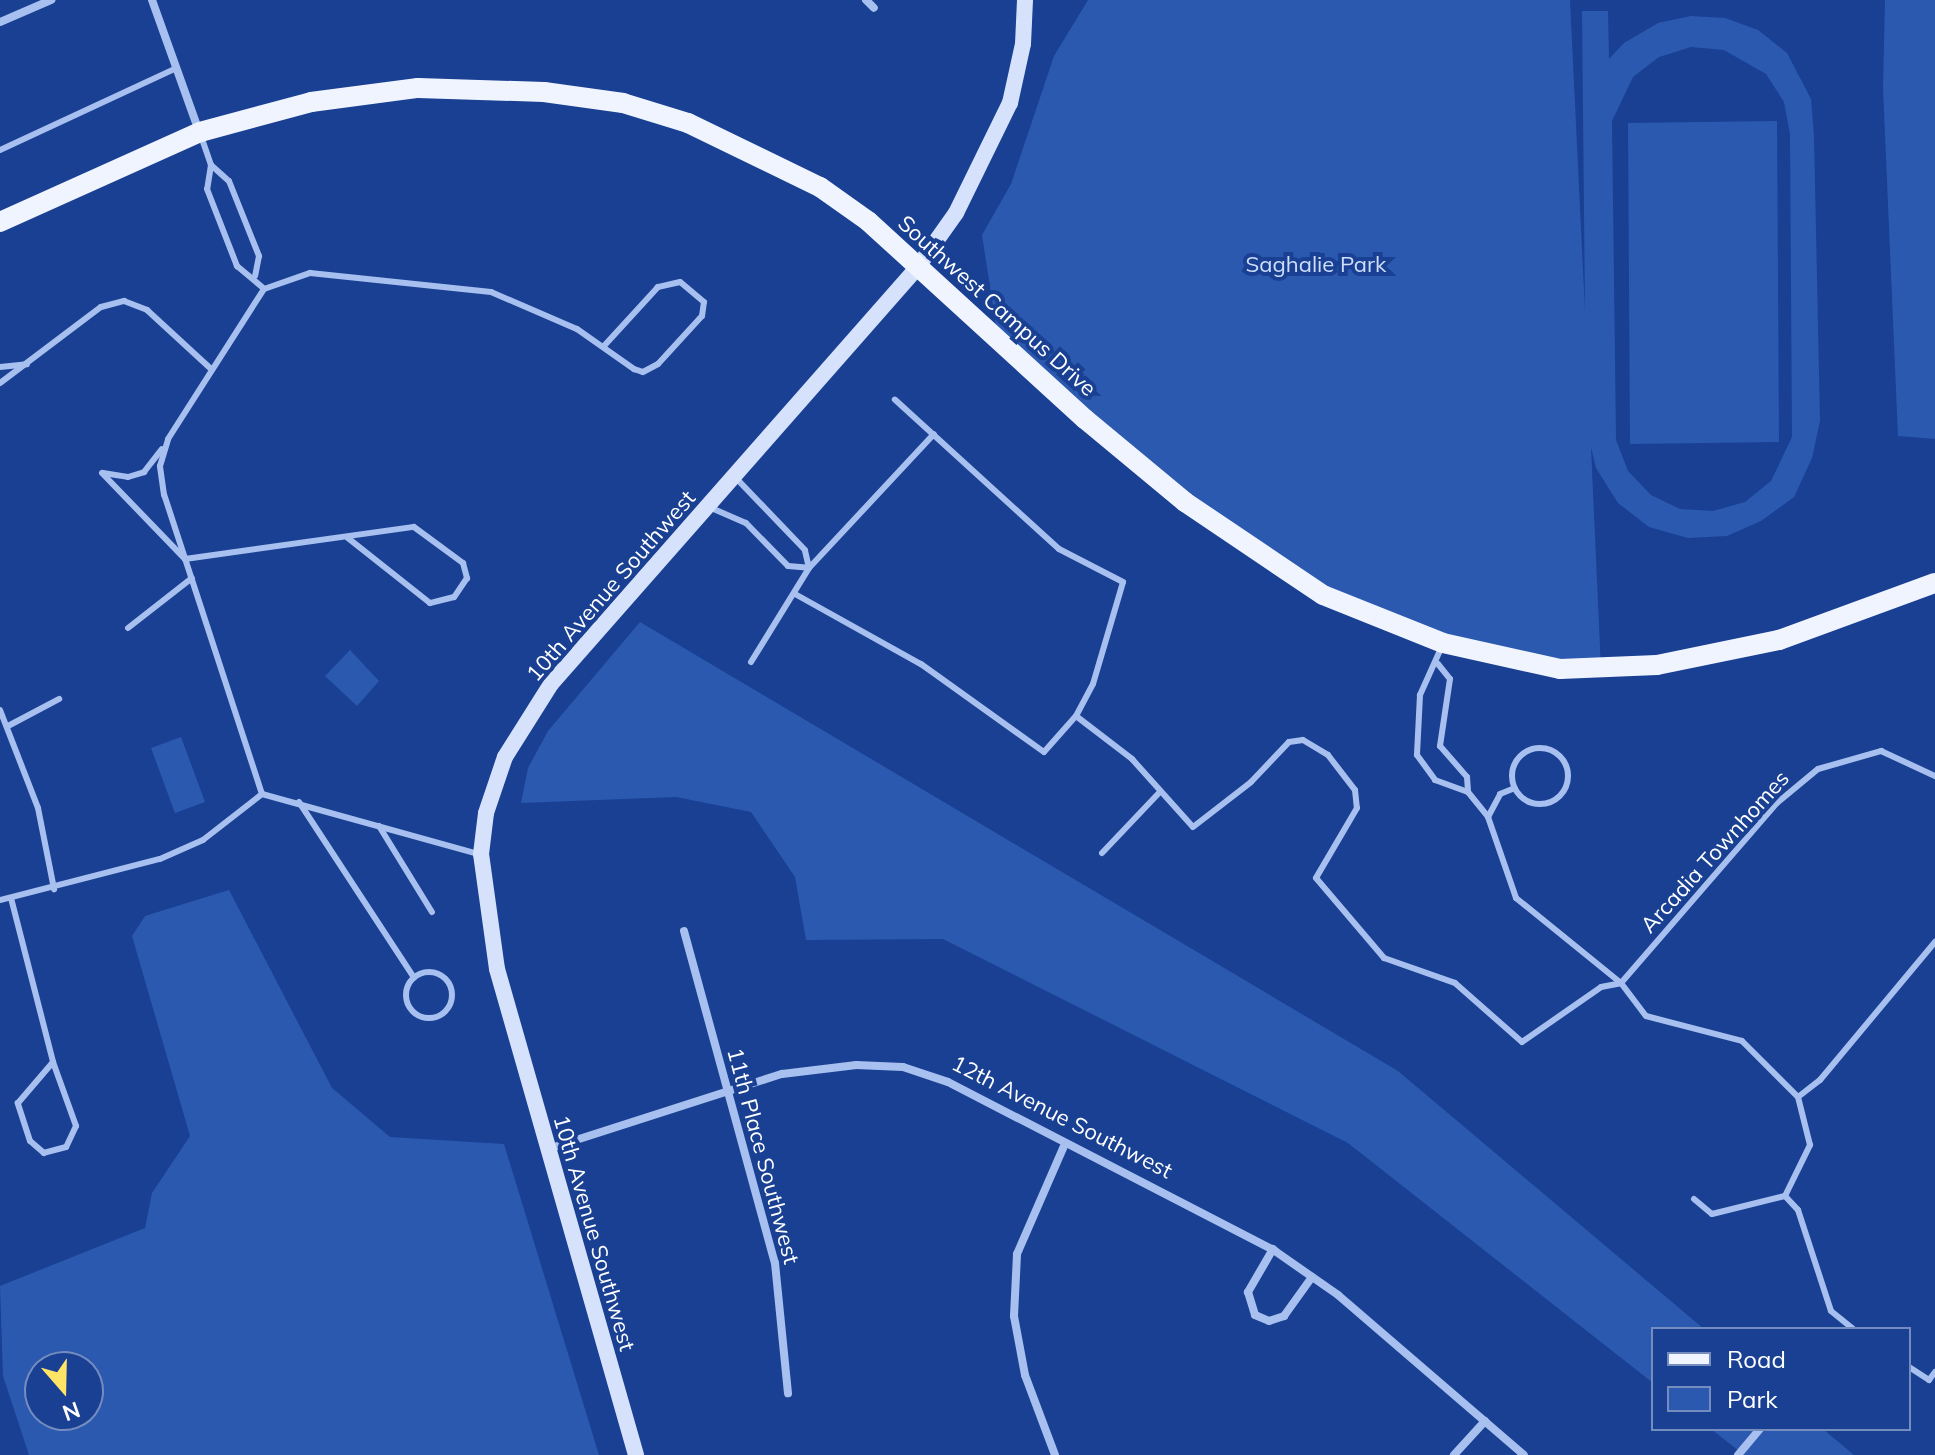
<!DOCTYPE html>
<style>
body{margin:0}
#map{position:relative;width:1935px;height:1455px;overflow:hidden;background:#194092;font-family:Mulish,sans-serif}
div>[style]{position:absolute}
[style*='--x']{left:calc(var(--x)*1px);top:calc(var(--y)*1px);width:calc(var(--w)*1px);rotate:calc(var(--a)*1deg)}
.green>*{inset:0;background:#2b59b0}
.lane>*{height:6px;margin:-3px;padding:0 3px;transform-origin:3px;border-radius:3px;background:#a8c0ef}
.lane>.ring{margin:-3px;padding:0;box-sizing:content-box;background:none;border:6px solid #a8c0ef;border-radius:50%}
.street>*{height:8px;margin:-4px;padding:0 4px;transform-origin:4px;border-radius:4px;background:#a8c0ef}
.secondary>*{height:16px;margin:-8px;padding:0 8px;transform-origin:8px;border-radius:8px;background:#d6e2fb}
.primary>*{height:20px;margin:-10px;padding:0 10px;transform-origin:10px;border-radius:10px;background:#f0f4ff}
span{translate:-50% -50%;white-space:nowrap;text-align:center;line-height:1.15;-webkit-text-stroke:8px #194092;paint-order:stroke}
.park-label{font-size:22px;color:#cedefb}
.street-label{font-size:22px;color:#fff}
.legend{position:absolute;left:1651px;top:1327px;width:260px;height:104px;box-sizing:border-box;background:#194092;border:2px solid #758cbe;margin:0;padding:10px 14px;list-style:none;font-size:24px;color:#fff}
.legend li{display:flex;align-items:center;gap:16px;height:40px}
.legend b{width:40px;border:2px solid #758cbe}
.north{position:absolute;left:24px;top:1351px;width:80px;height:80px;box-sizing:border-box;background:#194092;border:2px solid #758cbe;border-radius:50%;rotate:160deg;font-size:22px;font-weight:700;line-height:32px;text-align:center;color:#fff}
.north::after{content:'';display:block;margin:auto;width:28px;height:36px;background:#ffe466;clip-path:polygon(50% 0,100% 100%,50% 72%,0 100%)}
</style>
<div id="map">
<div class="green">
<div style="clip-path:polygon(evenodd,1088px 0,1570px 0,1585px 311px,1582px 11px,1608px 11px,1609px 59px,1624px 43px,1658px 23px,1691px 16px,1725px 18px,1758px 30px,1787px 53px,1811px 99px,1814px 136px,1820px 421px,1812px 458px,1794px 497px,1761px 521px,1727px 536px,1688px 538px,1649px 527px,1618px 503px,1596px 468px,1591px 447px,1601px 669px,1560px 669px,1323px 595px,1185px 502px,998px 339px,982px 235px,1011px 184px,1054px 56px,1088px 0,1691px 47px,1724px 50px,1766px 74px,1784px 102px,1790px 134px,1792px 437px,1771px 481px,1745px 502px,1713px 511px,1680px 509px,1651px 495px,1628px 471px,1616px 440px,1612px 121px,1633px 77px,1659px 57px,1691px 47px)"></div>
<div style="clip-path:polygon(1885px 0,1935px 0,1935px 439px,1898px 436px,1883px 88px)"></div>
<div style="clip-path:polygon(1777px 121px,1779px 442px,1630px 444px,1628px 123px)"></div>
<div style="clip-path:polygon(640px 622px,1398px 1071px,1704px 1329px,1653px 1329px,1653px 1383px,1348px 1143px,943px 939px,806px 940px,795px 877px,751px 812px,676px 797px,521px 803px,528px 768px,548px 731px)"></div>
<div style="clip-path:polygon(350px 650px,379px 681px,357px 706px,325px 676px)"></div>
<div style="clip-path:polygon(181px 737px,205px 802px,175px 813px,151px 748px)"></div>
<div style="clip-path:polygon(evenodd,229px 890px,332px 1088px,390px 1137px,504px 1144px,599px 1455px,29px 1455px,3px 1376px,0 1286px,145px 1228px,152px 1193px,190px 1136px,132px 936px,145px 916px,229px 890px,40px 1367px,88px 1367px,88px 1415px,40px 1415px,40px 1367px)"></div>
<div style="clip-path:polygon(1711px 1429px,1823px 1429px,1854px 1455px,1744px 1455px)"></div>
</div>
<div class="lane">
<div style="--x:201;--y:136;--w:31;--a:71"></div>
<div style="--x:211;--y:165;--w:24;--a:42"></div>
<div style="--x:229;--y:181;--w:81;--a:68.2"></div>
<div style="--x:259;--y:256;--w:20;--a:101"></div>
<div style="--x:0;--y:150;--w:195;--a:-24.9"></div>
<div style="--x:211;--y:165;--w:24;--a:99"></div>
<div style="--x:207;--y:189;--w:83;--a:68.7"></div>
<div style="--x:237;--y:266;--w:35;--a:40"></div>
<div style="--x:0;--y:367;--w:27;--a:-6"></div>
<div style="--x:0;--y:383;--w:126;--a:-37"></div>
<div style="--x:101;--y:307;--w:24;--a:-15"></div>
<div style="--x:124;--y:301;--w:25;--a:21"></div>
<div style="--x:147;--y:310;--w:86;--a:42.6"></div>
<div style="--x:102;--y:473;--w:120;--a:46"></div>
<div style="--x:185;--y:559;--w:231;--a:-8"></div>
<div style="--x:414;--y:527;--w:61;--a:36.3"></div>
<div style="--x:463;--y:563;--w:16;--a:75"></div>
<div style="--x:467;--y:578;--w:23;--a:124"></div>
<div style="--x:454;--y:597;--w:25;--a:166"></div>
<div style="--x:430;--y:603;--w:105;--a:-141.6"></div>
<div style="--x:103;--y:473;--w:25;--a:9"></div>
<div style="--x:128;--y:477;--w:17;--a:-17"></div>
<div style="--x:144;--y:472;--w:29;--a:-52"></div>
<div style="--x:709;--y:507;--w:40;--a:23.4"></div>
<div style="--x:746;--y:523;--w:60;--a:45.7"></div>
<div style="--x:788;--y:566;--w:21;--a:5"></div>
<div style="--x:809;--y:568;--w:18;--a:-103"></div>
<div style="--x:805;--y:550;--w:100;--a:-133.8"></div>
<div style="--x:795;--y:594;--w:144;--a:29.1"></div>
<div style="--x:921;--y:664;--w:151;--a:35.6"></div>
<div style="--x:1044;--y:752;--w:48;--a:-48.4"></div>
<div style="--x:1076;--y:716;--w:36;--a:-62"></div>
<div style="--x:1093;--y:684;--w:106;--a:-73.6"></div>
<div style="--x:1123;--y:582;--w:72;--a:-152.7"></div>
<div style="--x:1059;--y:549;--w:222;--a:-137.7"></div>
<div style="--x:128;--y:628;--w:81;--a:-38"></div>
<div style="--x:1442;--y:646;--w:54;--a:114.2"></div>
<div style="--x:1420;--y:695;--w:60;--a:92.9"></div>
<div style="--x:1417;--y:755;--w:31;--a:54"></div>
<div style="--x:1435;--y:780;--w:35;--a:20"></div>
<div style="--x:751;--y:662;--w:110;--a:-58.3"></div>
<div style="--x:809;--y:568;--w:183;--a:-47"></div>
<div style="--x:1438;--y:664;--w:19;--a:51"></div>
<div style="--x:1450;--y:679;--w:68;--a:98.5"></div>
<div style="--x:1440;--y:746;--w:41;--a:48.9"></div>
<div style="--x:1467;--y:777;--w:15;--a:86"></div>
<div style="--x:0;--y:710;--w:105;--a:68.8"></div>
<div style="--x:38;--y:808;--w:83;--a:78.8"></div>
<div style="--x:1076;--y:716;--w:71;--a:37.5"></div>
<div style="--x:1132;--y:759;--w:91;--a:48.1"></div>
<div style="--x:1193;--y:827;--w:73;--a:-37.8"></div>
<div style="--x:1251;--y:782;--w:55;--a:-46.5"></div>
<div style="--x:1289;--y:742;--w:14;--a:-8"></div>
<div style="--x:1303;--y:740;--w:29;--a:31"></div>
<div style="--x:1328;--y:755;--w:44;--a:52.4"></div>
<div style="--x:1355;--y:790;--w:18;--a:84"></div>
<div style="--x:1357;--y:808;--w:81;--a:120.4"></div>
<div style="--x:1316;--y:878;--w:105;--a:49.6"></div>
<div style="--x:1384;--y:958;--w:75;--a:19.4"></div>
<div style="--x:1455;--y:983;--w:89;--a:41.4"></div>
<div style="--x:1522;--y:1042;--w:96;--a:-34.8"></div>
<div style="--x:1601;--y:987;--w:20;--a:-11"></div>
<div style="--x:1621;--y:983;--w:238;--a:-49.1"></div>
<div style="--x:1777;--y:803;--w:53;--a:-39.7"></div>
<div style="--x:1818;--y:769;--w:66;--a:-15.9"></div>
<div style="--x:1881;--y:751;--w:60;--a:24.8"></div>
<div style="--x:8;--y:726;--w:58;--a:-27.9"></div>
<div class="ring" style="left:1512px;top:748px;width:50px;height:50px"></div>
<div style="--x:1468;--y:792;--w:32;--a:51"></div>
<div style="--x:1488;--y:817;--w:86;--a:70.9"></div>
<div style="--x:1516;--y:898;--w:135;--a:39"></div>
<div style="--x:1621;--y:983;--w:41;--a:52.9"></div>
<div style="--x:1646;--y:1016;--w:99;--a:14.6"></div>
<div style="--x:1742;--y:1041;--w:79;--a:45"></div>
<div style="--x:262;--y:794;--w:224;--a:15.5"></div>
<div style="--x:299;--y:802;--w:210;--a:56.8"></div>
<div style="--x:1488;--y:817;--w:26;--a:-62"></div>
<div style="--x:1500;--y:794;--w:16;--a:-22"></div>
<div style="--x:379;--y:826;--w:101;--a:58.4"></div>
<div style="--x:1102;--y:853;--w:83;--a:-46.5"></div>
<div style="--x:11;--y:898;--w:169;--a:75.6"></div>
<div style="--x:53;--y:1062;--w:68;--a:70.2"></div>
<div style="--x:76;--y:1126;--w:23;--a:115"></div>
<div style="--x:66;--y:1147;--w:23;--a:165"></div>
<div style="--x:44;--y:1153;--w:18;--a:-139"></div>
<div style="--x:30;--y:1141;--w:40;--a:-108"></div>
<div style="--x:18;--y:1103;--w:54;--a:-49.5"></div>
<div style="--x:0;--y:900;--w:165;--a:-14.4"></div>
<div style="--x:160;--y:859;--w:47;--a:-23.8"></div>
<div style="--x:203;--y:840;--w:75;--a:-37.9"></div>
<div style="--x:262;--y:794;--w:315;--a:-108.1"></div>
<div style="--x:164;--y:495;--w:29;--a:-98"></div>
<div style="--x:160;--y:466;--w:28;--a:-73"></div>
<div style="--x:168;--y:439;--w:178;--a:-57.4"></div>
<div style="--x:264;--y:289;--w:49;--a:-19.2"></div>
<div style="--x:310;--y:273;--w:182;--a:6"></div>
<div style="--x:491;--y:292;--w:94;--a:23.3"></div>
<div style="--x:577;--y:329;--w:70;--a:35.1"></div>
<div style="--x:634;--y:369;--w:9;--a:18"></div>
<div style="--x:643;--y:372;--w:17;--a:-28"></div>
<div style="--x:658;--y:364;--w:65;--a:-47.5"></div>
<div style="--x:702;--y:316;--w:14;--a:-82"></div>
<div style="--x:704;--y:302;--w:31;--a:-140"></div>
<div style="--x:680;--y:282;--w:23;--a:167"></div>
<div style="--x:658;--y:287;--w:81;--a:132.5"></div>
<div class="ring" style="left:406px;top:972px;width:40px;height:40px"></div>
<div style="--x:1785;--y:1196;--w:57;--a:-63.9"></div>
<div style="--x:1810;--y:1145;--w:49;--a:-104"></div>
<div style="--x:1798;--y:1097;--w:28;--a:-38"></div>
<div style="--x:1820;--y:1080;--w:180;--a:-50.2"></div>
<div style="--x:1694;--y:1199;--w:23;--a:40"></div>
<div style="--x:1712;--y:1214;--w:75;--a:-13.9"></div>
<div style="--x:1785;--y:1196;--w:19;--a:47"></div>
<div style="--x:1798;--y:1210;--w:106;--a:71.9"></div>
<div style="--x:1831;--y:1311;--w:28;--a:39"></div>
<div style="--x:1909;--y:1367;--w:24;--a:33"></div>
<div style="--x:1929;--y:1380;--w:10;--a:-53"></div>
</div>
<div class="street">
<div style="--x:152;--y:0;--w:139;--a:70.3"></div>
<div style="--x:866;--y:0;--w:11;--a:45"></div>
<div style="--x:0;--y:22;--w:56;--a:-23.3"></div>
<div style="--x:684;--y:931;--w:344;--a:74.7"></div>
<div style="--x:775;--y:1263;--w:131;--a:84.3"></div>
<div style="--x:548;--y:1149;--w:246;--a:-17.8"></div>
<div style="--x:782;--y:1074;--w:75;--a:-6.9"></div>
<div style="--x:856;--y:1065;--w:47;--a:2.4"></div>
<div style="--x:903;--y:1067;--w:47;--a:18.4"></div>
<div style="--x:948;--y:1082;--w:368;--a:27.3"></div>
<div style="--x:1275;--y:1251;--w:77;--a:34.9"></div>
<div style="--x:1338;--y:1295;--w:245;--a:40.7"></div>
<div style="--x:1273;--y:1249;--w:50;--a:120.2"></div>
<div style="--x:1248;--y:1292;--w:24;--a:73"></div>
<div style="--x:1255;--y:1315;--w:15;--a:23"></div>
<div style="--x:1269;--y:1321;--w:16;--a:-18"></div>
<div style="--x:1284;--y:1316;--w:48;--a:-54.3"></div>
<div style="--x:1055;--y:1455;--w:85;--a:-110.6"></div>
<div style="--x:1025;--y:1375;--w:60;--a:-100.6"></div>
<div style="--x:1014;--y:1316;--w:62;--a:-87.2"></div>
<div style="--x:1017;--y:1254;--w:118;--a:-66.5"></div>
<div style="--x:1454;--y:1455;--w:46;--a:-47.6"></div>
<div style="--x:1738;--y:1455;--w:34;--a:-50"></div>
</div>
<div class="secondary">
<div style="--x:636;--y:1455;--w:505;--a:-105.96"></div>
<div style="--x:497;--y:969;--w:116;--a:-97.9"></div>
<div style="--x:481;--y:854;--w:41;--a:-83"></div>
<div style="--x:486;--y:813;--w:59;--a:-71.3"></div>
<div style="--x:505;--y:757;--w:86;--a:-57.8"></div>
<div style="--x:551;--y:684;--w:554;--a:-48.66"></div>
<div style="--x:917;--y:268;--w:67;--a:-54.7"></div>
<div style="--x:956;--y:213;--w:123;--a:-63.9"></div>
<div style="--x:1010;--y:103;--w:60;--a:-77.6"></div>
<div style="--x:1023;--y:44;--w:44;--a:-87.4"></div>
</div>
<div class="primary">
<div style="--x:0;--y:222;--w:219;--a:-24.2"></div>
<div style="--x:200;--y:132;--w:115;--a:-15.1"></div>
<div style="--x:311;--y:102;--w:108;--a:-7.5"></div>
<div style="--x:418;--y:88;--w:126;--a:1.8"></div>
<div style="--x:544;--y:92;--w:80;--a:7.9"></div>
<div style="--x:623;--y:103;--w:68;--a:17.1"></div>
<div style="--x:688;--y:123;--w:147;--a:25.9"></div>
<div style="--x:820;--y:187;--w:59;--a:35.3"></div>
<div style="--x:868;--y:221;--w:294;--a:42.4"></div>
<div style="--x:1085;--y:419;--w:130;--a:39.7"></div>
<div style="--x:1185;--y:502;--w:166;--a:34"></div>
<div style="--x:1323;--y:595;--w:129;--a:21.8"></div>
<div style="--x:1443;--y:643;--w:120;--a:12.5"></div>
<div style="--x:1560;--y:669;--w:97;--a:-2.4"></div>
<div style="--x:1657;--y:665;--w:125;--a:-11.6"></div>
<div style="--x:1779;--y:640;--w:166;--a:-20.1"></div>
</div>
<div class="park-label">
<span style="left:1316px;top:265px">Saghalie Park</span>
</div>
<div class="street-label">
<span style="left:997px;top:306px;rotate:42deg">Southwest Campus Drive</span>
<span style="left:611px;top:586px;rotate:-49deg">10th Avenue Southwest</span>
<span style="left:1715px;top:852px;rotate:-48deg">Arcadia Townhomes</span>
<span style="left:1062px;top:1117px;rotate:27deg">12th Avenue Southwest</span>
<span style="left:763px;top:1156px;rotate:75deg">11th Place Southwest</span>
<span style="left:594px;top:1233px;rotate:74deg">10th Avenue Southwest</span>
</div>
<ul class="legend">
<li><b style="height:10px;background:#f0f4ff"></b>Road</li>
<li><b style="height:22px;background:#2b59b0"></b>Park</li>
</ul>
<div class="north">N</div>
</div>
